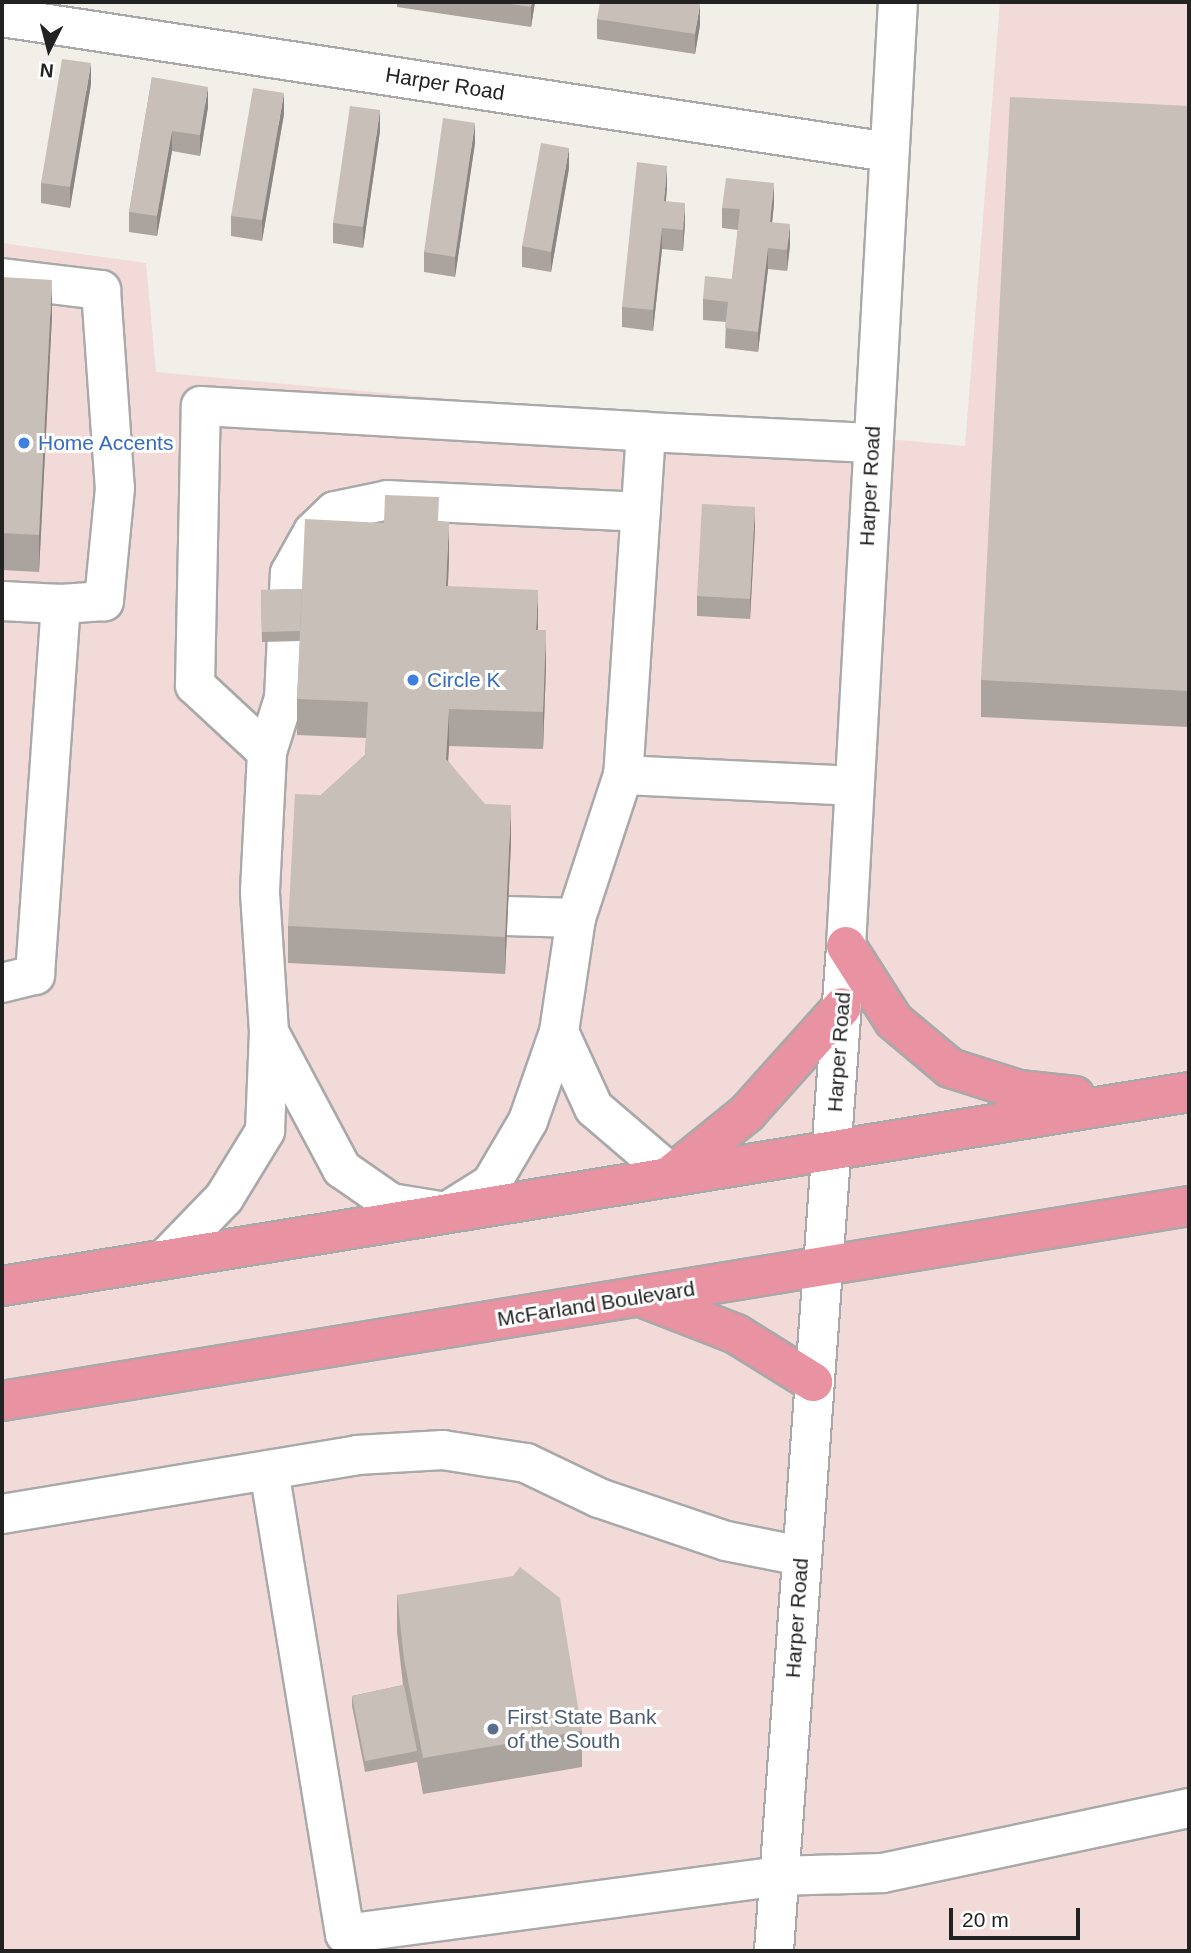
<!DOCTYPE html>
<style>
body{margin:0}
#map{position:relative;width:1191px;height:1953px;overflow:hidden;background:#f2efe9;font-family:Helvetica,sans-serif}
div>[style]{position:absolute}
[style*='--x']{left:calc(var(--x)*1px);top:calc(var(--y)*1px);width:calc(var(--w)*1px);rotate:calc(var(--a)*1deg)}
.commercial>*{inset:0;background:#f2dad9}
.roads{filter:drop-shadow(2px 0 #a9a9a9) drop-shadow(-2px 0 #a9a9a9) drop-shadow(0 2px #a9a9a9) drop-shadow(0 -2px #a9a9a9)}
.minor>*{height:38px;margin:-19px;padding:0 19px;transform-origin:19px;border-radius:19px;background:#fff}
.highway>*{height:38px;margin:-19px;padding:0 19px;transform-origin:19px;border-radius:19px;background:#e892a2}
.wall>*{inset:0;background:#aba49e}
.shaded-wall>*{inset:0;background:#8b8681}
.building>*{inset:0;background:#c7bfb8}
.dots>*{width:19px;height:19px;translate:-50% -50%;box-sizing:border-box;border:4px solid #fff;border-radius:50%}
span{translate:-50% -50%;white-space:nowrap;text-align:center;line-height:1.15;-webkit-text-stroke:6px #fff;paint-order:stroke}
.street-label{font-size:21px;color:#222}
.shop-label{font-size:21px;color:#366cbe}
.left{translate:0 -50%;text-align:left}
.service-label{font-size:21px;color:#4e5e75}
.frame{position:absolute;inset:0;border:4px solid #222;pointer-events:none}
.north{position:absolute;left:14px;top:14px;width:70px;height:70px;-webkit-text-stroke:5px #fff;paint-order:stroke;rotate:186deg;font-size:19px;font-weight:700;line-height:28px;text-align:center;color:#222}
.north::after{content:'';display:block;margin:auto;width:24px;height:32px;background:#222;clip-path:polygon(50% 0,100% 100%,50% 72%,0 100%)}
.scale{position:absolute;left:949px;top:1908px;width:131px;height:32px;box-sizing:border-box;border:4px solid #222;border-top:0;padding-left:9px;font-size:21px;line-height:24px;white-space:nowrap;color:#222;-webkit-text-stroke:5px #fff;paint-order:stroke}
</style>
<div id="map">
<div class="commercial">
<div style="clip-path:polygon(1000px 2px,1189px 2px,1189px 1951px,2px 1951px,2px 243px,146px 263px,156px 372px,965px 446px)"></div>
</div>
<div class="roads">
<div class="minor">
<div style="--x:2;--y:17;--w:896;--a:8.66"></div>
<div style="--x:2;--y:278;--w:100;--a:6.9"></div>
<div style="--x:101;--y:290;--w:198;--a:86"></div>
<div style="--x:115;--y:488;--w:114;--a:95.6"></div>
<div style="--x:104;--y:601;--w:43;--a:176"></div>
<div style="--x:61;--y:604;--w:59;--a:-177.1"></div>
<div style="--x:646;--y:432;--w:226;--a:2.8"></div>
<div style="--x:267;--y:752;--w:57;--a:-72.5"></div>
<div style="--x:284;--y:698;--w:125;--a:-87.3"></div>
<div style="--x:290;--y:573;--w:47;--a:-60.7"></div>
<div style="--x:313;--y:532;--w:30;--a:-44"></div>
<div style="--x:335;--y:511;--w:54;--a:-11.7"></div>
<div style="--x:388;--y:500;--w:253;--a:2.7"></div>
<div style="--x:623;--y:775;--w:231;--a:2.7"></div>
<div style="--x:507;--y:916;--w:69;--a:1.7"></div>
<div style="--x:2;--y:983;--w:34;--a:-14"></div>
<div style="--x:35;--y:975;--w:372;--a:-86"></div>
<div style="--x:559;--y:1032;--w:84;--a:65.3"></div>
<div style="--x:594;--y:1108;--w:101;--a:40.6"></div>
<div style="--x:165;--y:1259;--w:85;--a:-46"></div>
<div style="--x:224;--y:1198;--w:79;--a:-58.5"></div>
<div style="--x:265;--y:1131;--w:99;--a:-87.7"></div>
<div style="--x:269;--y:1032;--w:141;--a:-93.7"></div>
<div style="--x:260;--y:891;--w:139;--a:-87.1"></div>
<div style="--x:267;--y:752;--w:98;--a:-137.1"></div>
<div style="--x:195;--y:685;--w:279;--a:-88.8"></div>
<div style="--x:201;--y:406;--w:446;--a:3.3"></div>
<div style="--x:646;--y:432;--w:344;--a:93.8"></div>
<div style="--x:623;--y:775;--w:151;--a:108.2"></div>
<div style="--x:576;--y:918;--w:115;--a:98.5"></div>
<div style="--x:559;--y:1032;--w:94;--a:109.2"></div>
<div style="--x:528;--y:1121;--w:73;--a:120.4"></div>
<div style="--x:491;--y:1184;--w:53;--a:148.1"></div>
<div style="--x:446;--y:1212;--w:56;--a:-170.7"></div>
<div style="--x:391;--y:1203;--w:60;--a:-145.2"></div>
<div style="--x:342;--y:1169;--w:155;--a:-118.1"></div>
<div style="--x:269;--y:1470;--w:470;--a:80.7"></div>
<div style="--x:345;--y:1934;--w:438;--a:-7.6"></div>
<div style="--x:779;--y:1876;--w:104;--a:-1.7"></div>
<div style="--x:883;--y:1873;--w:313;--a:-12"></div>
<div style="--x:2;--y:1514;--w:360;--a:-9.4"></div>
<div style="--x:357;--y:1455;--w:86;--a:-3.3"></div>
<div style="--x:443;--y:1450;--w:84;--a:8.9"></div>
<div style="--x:526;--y:1463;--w:81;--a:25.6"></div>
<div style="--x:599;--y:1498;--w:134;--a:18.7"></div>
<div style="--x:726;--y:1541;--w:76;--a:11.3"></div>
<div style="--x:774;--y:1951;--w:1008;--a:-85.9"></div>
<div style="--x:846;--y:946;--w:945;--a:-86.85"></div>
</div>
<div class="highway">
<div style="--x:846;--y:946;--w:89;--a:57.4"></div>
<div style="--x:894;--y:1021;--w:73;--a:40"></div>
<div style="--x:950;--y:1068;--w:72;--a:17.7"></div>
<div style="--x:1019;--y:1090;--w:56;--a:6.1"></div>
<div style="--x:674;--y:1172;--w:94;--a:-38.9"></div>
<div style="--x:747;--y:1113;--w:142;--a:-48.1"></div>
<div style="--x:2;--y:1286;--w:1203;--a:-9.28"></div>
<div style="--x:641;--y:1297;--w:102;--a:21.3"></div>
<div style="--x:736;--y:1334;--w:91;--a:31.9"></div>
<div style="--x:2;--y:1401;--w:1203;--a:-9.33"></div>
</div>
</div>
<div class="wall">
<div style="clip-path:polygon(397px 2px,535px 2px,531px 27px,397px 7px)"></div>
<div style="clip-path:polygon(597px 19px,700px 25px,695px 54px,597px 39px)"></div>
<div style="clip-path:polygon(152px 77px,208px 107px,200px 156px,172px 151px,157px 236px,129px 232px,129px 212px)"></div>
<div style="clip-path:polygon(91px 84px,70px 208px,41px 203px,41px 183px)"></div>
<div style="clip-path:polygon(1189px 106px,1189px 727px,981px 717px,981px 680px)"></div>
<div style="clip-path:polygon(284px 114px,262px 241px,231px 236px,231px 216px)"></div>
<div style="clip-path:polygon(380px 131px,363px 248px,333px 243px,333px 223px)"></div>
<div style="clip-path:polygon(475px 143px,455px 277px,424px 272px,424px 252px)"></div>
<div style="clip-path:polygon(569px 168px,551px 272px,522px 267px,522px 246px)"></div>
<div style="clip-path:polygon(667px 187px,666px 201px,685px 223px,683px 251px,662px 249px,653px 331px,622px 327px,622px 307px)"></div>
<div style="clip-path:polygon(774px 204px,772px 222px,790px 245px,787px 271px,768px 269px,758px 352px,725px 348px,726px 322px,703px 320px,703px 299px,732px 279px,738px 230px,722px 228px,722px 208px)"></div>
<div style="clip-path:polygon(2px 277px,52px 316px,39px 572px,2px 570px)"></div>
<div style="clip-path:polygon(439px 521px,449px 558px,448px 586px,538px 630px,546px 667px,543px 749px,449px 746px,448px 761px,511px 842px,505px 974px,288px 963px,288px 926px,321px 795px,365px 755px,366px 738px,297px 735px,297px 699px,300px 641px,262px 642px,261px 590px,302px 589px,384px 523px)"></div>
<div style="clip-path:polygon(755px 528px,750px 619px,697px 616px,697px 596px)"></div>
<div style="clip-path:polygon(397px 1595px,582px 1731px,582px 1767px,423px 1794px,417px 1762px,365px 1772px,352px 1706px,352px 1696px,403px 1685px,397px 1632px)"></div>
</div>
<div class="shaded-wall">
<div style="clip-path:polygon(532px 2px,535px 2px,531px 27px,531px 7px)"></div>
<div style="clip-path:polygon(700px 4px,700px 25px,695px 54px,695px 34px)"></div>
<div style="clip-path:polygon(91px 63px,91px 84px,70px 208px,70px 187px)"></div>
<div style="clip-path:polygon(208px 87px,208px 107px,200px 156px,200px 135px)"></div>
<div style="clip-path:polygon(284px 93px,284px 114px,262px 241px,262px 220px)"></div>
<div style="clip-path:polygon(380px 110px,380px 131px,363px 248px,363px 227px)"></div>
<div style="clip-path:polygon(475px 123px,475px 143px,455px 277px,455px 257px)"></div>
<div style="clip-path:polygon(172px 131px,172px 151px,157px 236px,157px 216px)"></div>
<div style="clip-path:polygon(569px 148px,569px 168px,551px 272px,551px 252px)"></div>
<div style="clip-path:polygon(667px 166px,667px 187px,664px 221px,664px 201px)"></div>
<div style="clip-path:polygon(774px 183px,774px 204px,770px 243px,770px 222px)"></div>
<div style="clip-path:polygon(685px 203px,685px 223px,683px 251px,683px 230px)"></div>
<div style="clip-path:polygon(790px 224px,790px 245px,787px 271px,787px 250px)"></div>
<div style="clip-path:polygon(662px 228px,662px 249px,653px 331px,653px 310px)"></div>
<div style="clip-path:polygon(768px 248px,768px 269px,758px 352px,758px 332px)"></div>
<div style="clip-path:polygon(52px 280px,52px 316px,39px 572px,39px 535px)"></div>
<div style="clip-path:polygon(755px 507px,755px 528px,750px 619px,750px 599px)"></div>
<div style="clip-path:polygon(449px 522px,449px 558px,446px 623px,446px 586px)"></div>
<div style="clip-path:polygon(538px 590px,538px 627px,536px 667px,536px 630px)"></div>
<div style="clip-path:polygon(546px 630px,546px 667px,543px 749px,543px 712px)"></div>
<div style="clip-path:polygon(449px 709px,449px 746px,446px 796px,446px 759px)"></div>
<div style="clip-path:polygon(511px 805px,511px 842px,505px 974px,505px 937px)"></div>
</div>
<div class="building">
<div style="clip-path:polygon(496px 2px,532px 2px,531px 7px)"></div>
<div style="clip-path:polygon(600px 2px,683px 2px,700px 4px,695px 34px,597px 19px)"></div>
<div style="clip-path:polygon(62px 59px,91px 63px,70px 187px,41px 183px)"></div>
<div style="clip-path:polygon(152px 77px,208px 87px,200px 135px,172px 131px,157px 216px,129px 212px)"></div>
<div style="clip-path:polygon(253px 88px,284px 93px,262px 220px,231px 216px)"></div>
<div style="clip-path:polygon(1010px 97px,1189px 106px,1189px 691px,981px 680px)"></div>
<div style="clip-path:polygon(350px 106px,380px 110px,363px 227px,333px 223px)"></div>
<div style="clip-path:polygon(443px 118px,475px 123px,455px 257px,424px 252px)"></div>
<div style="clip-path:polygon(541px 143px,569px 148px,551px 252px,522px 246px)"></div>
<div style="clip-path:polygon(637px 162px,667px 166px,664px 201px,685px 203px,683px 230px,662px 228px,653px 310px,622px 307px)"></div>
<div style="clip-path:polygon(726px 178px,774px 183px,770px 222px,790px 224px,787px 250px,768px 248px,758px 332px,725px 328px,728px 302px,703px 299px,705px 276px,732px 279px,740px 209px,722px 208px)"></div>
<div style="clip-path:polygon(2px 277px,52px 280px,39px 535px,2px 533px)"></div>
<div style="clip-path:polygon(385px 495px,439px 497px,438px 521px,449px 522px,446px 586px,538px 590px,536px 630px,546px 630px,543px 712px,449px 709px,446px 759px,485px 804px,511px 805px,505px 937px,288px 926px,295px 794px,321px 795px,365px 755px,368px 702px,297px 699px,305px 519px,384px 523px)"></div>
<div style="clip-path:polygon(702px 504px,755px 507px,750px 599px,697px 596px)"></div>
<div style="clip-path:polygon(302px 589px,300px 631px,262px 632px,261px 590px)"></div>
<div style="clip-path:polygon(520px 1567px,560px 1598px,582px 1731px,423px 1758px,404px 1659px,397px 1595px,513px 1576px)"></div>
<div style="clip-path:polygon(404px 1685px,417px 1751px,365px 1761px,352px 1696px)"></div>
</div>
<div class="dots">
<div style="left:24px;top:443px;background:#3f7fe0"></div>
<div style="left:413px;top:680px;background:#3f7fe0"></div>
<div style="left:493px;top:1729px;background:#5c6f8a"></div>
</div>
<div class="street-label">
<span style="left:445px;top:84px;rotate:9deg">Harper Road</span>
<span style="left:870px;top:486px;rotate:-87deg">Harper Road</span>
<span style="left:839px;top:1052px;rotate:-86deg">Harper Road</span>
<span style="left:596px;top:1304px;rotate:-9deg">McFarland Boulevard</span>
<span style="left:797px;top:1618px;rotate:-86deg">Harper Road</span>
</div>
<div class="shop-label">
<span class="left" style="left:38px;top:443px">Home Accents</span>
<span class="left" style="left:427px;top:680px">Circle K</span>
</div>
<div class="service-label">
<span class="left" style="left:507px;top:1729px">First State Bank<br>of the South</span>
</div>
<div class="frame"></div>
<div class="north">N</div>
<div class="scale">20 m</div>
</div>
